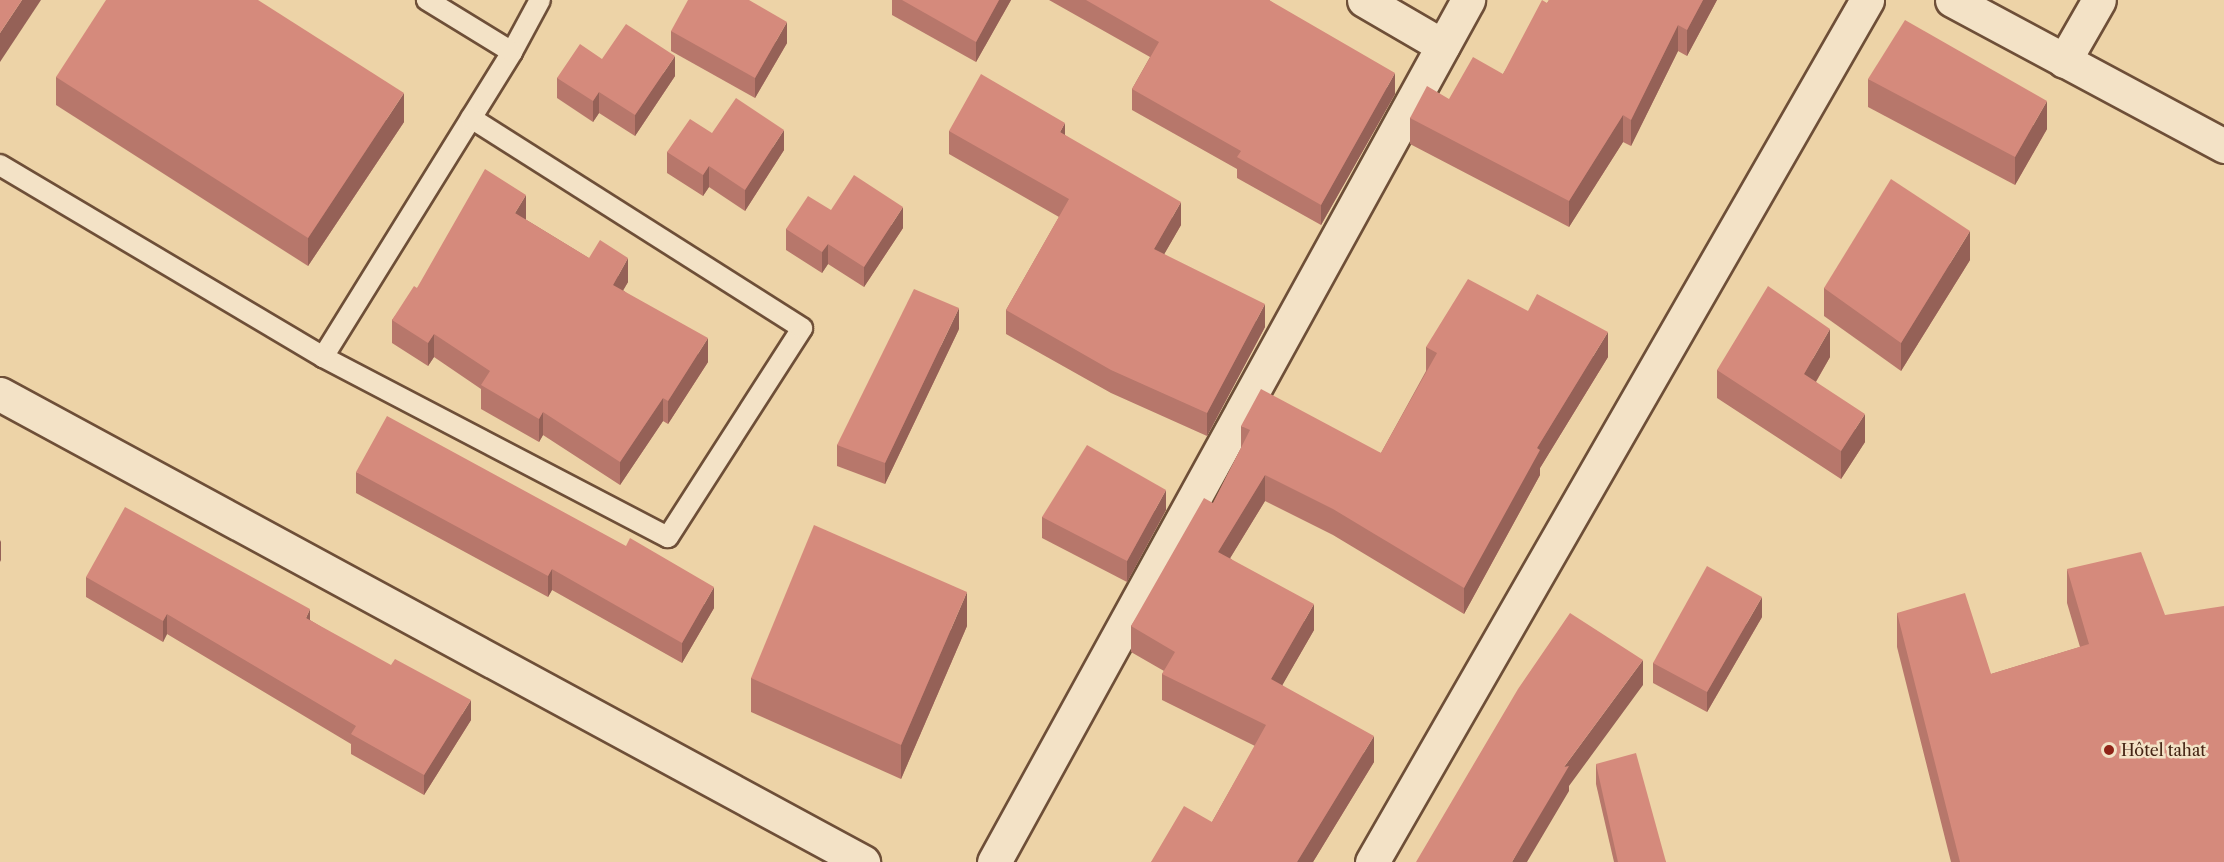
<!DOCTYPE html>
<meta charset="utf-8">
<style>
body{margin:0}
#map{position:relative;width:2224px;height:862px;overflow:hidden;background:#edd3a7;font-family:"Libre Caslon Text",serif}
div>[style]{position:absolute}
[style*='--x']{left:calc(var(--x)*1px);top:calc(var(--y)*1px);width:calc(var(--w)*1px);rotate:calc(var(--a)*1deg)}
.roads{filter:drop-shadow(2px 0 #6e4f38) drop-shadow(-2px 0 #6e4f38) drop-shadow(0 2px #6e4f38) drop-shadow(0 -2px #6e4f38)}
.service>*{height:20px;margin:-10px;padding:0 10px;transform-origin:10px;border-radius:10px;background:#f3e2c6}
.minor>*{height:33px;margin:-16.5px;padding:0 16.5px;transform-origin:16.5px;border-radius:16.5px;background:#f3e2c6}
.secondary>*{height:33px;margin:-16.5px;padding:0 16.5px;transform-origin:16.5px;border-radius:16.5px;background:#f3e2c6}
.wall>*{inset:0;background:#b7776b}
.shaded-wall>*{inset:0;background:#956157}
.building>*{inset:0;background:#d58a7c}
.dots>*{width:16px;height:16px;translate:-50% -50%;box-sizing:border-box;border:3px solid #f3e2c6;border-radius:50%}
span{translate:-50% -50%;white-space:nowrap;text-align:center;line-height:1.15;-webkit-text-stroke:5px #f3e2c6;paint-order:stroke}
.poi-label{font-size:16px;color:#432313}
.left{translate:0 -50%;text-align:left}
</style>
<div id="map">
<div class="roads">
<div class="service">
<div style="--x:512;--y:52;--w:59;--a:-61.7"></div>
<div style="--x:0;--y:165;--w:376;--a:30.7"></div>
<div style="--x:323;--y:357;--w:359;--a:-58.2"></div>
<div style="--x:512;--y:52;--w:100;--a:-148.5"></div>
<div style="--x:323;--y:357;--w:389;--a:27.6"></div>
<div style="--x:668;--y:537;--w:248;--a:-57.3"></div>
<div style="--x:802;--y:328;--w:392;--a:-147.6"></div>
</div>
<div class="minor">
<div style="--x:1364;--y:0;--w:91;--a:30.2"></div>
<div style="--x:2064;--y:61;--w:70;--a:-60.2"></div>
<div style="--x:0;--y:394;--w:982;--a:28.47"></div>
<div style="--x:994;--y:862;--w:984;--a:-61.19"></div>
<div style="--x:1372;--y:862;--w:994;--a:-60.13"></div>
</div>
<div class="secondary">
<div style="--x:1952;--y:0;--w:309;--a:28.2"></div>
</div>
</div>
<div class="wall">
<div style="clip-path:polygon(892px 0,1011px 0,976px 62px,892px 15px)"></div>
<div style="clip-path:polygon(1049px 0,1269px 0,1395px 94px,1321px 225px,1237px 178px,1237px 169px,1132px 110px,1132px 89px,1150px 57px)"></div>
<div style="clip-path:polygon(1549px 0,1717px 0,1687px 56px,1678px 51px,1631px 146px,1623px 142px,1569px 227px,1410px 144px,1410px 118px,1503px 74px)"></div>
<div style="clip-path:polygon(671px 31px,787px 43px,755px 98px,671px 51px)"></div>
<div style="clip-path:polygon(602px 59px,675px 76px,635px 136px,599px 113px,593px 122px,557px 98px,557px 78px)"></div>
<div style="clip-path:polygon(56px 77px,404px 122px,308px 266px,56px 105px)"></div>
<div style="clip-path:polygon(1868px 79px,2047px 129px,2015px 185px,1868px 107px)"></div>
<div style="clip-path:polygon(949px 131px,1065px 135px,1181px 225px,1164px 254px,1265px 327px,1207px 436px,1111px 393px,1006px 334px,1006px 310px,1059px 217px,949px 154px)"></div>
<div style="clip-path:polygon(712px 133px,784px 150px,745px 211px,709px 187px,703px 196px,667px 173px,667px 152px)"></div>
<div style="clip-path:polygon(831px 210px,903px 228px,864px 287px,828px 264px,822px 273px,786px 250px,786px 229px)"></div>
<div style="clip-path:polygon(525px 219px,628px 282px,623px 290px,708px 362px,668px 424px,663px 421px,620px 485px,543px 435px,539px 442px,481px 409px,481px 389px,434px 357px,428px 366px,392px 343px,392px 320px,417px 288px)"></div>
<div style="clip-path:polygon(1970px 260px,1901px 371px,1824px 316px,1824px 288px)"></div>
<div style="clip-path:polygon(959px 329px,885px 484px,837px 466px,837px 445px)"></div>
<div style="clip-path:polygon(1426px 347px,1608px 357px,1540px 468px,1540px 475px,1464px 614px,1333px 535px,1265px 501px,1230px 558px,1314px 630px,1282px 685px,1374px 762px,1313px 862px,1151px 862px,1212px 822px,1255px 746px,1162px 700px,1162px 674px,1164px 671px,1131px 652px,1131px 626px,1213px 503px,1241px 448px,1241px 426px,1381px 453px,1426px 371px)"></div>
<div style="clip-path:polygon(1830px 357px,1816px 382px,1865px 442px,1841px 479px,1717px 398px,1717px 370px)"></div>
<div style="clip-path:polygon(356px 472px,714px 608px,682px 663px,552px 590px,548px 597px,356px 493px)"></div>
<div style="clip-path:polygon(1166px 510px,1127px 582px,1042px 538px,1042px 517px)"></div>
<div style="clip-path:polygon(2067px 569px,2224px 862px,1951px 862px,1897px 647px,1897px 613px,1991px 674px,2080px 647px,2067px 603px)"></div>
<div style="clip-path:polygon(86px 577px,310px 620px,471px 720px,424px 795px,351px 754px,351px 744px,167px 634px,163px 642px,86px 597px)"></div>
<div style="clip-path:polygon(1762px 617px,1707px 712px,1653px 683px,1653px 663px)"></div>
<div style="clip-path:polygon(967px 626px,901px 779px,751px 712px,751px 678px)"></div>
<div style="clip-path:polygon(1596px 764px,1666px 862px,1614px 862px,1596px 784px)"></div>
</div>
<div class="shaded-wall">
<div style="clip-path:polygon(22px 0,41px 0,0 62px,0 33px)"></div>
<div style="clip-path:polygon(999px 0,1011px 0,976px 62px,976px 42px)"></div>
<div style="clip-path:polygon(1703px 0,1717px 0,1687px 56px,1687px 30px)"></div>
<div style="clip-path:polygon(787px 22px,787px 43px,755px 98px,755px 78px)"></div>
<div style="clip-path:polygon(1678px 25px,1678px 51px,1631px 146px,1631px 120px)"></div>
<div style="clip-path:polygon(675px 56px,675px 76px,635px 136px,635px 115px)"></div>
<div style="clip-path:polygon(1395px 73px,1395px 94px,1321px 225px,1321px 205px)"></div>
<div style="clip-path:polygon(599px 92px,599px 113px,593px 122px,593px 101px)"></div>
<div style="clip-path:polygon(404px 93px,404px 122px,308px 266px,308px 238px)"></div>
<div style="clip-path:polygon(2047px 101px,2047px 129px,2015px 185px,2015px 157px)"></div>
<div style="clip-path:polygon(1623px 115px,1623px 142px,1569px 227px,1569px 201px)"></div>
<div style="clip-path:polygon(1065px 123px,1065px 146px,1060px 132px)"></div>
<div style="clip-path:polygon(784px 130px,784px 150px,745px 211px,745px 190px)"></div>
<div style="clip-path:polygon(709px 166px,709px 187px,703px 196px,703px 175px)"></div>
<div style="clip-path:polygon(526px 195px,526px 219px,515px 237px,515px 213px)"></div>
<div style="clip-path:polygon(1181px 202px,1181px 225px,1154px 272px,1154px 249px)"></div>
<div style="clip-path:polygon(903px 207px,903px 228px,864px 287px,864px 267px)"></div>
<div style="clip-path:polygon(1970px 231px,1970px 260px,1901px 371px,1901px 343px)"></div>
<div style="clip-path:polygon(828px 244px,828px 264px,822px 273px,822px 252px)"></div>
<div style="clip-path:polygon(628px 258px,628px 282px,613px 308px,613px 285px)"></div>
<div style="clip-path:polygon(1265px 304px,1265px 327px,1207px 436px,1207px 413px)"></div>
<div style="clip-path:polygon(959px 308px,959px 329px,885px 484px,885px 463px)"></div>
<div style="clip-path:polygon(1830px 329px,1830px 357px,1804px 402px,1804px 374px)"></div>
<div style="clip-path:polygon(1608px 332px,1608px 357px,1540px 468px,1540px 475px,1464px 614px,1464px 588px,1537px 448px)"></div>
<div style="clip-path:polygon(434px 334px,434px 357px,428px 366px,428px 343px)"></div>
<div style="clip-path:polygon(708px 338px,708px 362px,668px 424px,668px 401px)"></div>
<div style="clip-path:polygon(663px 398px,663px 421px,620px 485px,620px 462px)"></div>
<div style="clip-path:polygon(543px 412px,543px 435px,539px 442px,539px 419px)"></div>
<div style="clip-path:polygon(1865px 414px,1865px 442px,1841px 479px,1841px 451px)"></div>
<div style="clip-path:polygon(1265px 475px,1265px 501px,1218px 578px,1218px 552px)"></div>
<div style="clip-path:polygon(1166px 490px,1166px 510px,1127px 582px,1127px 561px)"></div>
<div style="clip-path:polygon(1px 540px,1px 560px,0 562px,0 542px)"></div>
<div style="clip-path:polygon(552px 569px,552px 590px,548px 597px,548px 576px)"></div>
<div style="clip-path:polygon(714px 587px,714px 608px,682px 663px,682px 643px)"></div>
<div style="clip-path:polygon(967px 592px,967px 626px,901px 779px,901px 745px)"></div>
<div style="clip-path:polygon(1762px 597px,1762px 617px,1707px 712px,1707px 692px)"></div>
<div style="clip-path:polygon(1314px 604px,1314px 630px,1271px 705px,1271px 679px)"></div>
<div style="clip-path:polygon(310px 609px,310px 629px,306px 618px)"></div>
<div style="clip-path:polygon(167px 614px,167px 634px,163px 642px,163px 621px)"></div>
<div style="clip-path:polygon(1643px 660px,1643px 685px,1569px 786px,1569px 791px,1527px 862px,1512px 862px,1564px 767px)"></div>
<div style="clip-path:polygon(471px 700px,471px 720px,424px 795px,424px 775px)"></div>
<div style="clip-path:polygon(1374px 736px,1374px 762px,1313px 862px,1297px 862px)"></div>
</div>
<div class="building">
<div style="clip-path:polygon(0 0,22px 0,0 33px)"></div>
<div style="clip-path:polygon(106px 0,258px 0,404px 93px,308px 238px,56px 77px)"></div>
<div style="clip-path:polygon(688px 0,749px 0,787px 22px,755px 78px,671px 31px)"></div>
<div style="clip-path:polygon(902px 0,999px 0,976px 42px)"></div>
<div style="clip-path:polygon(1086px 0,1269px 0,1395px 73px,1321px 205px,1237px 157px,1241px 151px,1132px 89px,1159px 42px)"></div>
<div style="clip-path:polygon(1542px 0,1547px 3px,1549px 0,1703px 0,1687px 30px,1678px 25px,1631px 120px,1623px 115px,1569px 201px,1410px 118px,1427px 86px,1449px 99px,1473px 57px,1503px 74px)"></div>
<div style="clip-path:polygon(1905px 20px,2047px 101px,2015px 157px,1868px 79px)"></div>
<div style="clip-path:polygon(626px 24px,675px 56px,635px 115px,599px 92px,593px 101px,557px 78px,580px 44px,602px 59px)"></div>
<div style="clip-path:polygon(981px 74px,1065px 123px,1060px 132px,1181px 202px,1154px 249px,1265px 304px,1207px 413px,1111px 370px,1006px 310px,1069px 199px,949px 131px)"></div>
<div style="clip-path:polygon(736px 98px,784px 130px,745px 190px,709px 166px,703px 175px,667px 152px,690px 119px,712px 133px)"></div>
<div style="clip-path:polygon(485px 169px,526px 195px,515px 213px,589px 258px,600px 240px,628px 258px,613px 285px,708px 338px,668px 401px,663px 398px,620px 462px,543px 412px,539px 419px,481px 385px,490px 371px,434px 334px,428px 343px,392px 320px,414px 286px,417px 288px)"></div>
<div style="clip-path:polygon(854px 175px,903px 207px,864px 267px,828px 244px,822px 252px,786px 229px,808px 196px,831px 210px)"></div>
<div style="clip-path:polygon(1891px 179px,1970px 231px,1901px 343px,1824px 288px)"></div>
<div style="clip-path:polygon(1468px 279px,1528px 311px,1537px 294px,1608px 332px,1537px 448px,1540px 450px,1464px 588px,1333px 509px,1265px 475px,1218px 552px,1314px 604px,1271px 679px,1374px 736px,1297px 862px,1151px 862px,1184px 806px,1212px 822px,1266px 725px,1162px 674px,1175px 652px,1131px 626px,1204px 498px,1213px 503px,1250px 430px,1241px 426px,1261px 389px,1381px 453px,1437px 353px,1426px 347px)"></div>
<div style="clip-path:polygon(1768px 286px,1830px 329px,1804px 374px,1865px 414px,1841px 451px,1717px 370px)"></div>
<div style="clip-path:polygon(914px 289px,959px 308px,885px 463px,837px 445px)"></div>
<div style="clip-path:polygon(387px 416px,626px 546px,630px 538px,714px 587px,682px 643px,552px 569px,548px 576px,356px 472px)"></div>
<div style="clip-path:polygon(1087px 445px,1166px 490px,1127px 561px,1042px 517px)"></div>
<div style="clip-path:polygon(125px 507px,310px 609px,306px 618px,391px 665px,395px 659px,471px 700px,424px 775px,351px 734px,356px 726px,167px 614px,163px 621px,86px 577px)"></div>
<div style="clip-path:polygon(814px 525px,967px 592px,901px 745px,751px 678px)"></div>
<div style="clip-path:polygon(2141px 552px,2165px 615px,2224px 606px,2224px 862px,1960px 862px,1897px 613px,1965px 593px,1991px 674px,2089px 644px,2067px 569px)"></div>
<div style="clip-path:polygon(1707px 566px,1762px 597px,1707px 692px,1653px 663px)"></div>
<div style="clip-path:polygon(1570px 613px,1643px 660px,1564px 767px,1569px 766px,1512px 862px,1416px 862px,1518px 689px)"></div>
<div style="clip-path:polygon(1636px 753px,1666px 862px,1618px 862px,1596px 764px)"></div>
</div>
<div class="dots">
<div style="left:2109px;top:750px;background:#8f2418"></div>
</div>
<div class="poi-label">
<span class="left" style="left:2121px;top:750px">Hôtel tahat</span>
</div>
</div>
